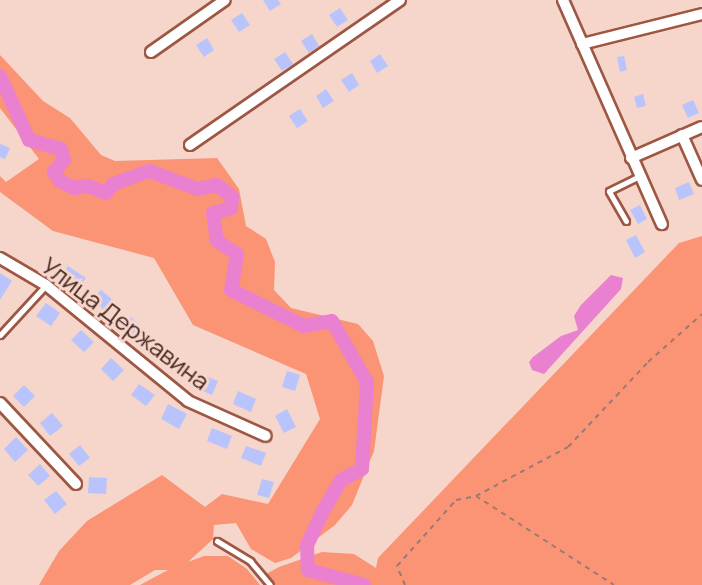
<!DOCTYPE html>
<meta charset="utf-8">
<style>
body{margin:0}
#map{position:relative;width:702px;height:585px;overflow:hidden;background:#f6d5cb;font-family:Manrope,sans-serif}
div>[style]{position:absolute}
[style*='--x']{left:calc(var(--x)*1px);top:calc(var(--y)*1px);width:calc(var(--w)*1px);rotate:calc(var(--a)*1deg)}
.green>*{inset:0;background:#fb9375}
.water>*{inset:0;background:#e980d0}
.river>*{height:14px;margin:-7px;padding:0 7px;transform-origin:7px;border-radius:7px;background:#e980d0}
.building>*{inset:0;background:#bac4fc}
.path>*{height:2px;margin-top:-1px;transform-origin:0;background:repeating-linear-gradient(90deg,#9a7a71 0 5px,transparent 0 10px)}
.roads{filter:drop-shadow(2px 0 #9d5743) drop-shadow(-2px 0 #9d5743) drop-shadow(0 2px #9d5743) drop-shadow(0 -2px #9d5743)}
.lane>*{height:5px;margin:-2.5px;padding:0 2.5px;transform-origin:2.5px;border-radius:2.5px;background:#fff}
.street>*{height:10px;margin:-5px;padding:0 5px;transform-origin:5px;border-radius:5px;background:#fff}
span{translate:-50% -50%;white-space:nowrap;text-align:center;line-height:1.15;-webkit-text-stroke:6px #f6d5cb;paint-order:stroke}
.street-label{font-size:24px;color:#47281f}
</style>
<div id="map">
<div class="green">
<div style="clip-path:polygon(0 55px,43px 101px,70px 118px,101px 155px,115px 161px,217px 158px,239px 189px,246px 226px,266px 239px,275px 262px,274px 290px,291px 308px,358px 324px,373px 341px,384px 376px,374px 451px,352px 505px,335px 525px,291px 558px,275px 563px,251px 549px,236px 523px,214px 525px,213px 539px,188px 562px,204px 556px,228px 556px,247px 569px,260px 585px,140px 585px,168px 570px,155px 570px,130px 585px,39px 585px,59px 551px,87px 521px,162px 475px,205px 507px,222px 494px,268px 504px,320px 419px,306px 374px,193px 325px,154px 258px,53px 231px,0 192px,0 176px,6px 182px,39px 159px,0 108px)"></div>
<div style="clip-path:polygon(702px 236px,702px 585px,263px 585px,266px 574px,279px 567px,322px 552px,354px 554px,376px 568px,378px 558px,679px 243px)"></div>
</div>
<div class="water">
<div style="clip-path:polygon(611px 275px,623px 278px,621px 289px,544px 374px,532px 370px,529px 362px,533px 357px,561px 336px,578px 330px,574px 316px,581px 305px)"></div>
</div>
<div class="river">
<div style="--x:0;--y:76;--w:70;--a:65.6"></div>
<div style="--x:29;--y:140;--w:33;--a:16"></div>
<div style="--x:61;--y:149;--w:11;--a:75"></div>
<div style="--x:64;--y:160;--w:16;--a:130"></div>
<div style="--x:54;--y:172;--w:11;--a:56"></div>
<div style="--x:60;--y:181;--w:16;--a:27"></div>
<div style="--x:74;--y:188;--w:14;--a:-8"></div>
<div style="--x:88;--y:186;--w:19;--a:21"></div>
<div style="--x:106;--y:193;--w:11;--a:-52"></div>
<div style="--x:113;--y:184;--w:38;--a:-20"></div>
<div style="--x:149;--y:171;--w:52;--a:20.2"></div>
<div style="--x:198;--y:189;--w:19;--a:-12"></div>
<div style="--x:217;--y:185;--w:19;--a:39"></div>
<div style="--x:232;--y:197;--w:11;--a:95"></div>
<div style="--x:231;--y:208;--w:19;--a:164"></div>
<div style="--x:213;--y:213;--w:28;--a:82"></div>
<div style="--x:217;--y:241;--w:24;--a:33"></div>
<div style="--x:237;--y:254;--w:36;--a:99"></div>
<div style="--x:231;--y:290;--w:81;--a:26.3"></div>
<div style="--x:304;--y:326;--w:28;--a:-10"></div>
<div style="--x:332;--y:321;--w:70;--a:60.2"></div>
<div style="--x:367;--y:382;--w:87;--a:93.3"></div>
<div style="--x:362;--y:469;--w:24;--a:152"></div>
<div style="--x:341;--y:480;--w:36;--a:120"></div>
<div style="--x:323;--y:511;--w:38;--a:115"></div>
<div style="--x:307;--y:545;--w:25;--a:88"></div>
<div style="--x:308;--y:570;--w:58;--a:15"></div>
</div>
<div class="building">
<div style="clip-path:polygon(263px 0,278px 0,281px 4px,270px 11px)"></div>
<div style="clip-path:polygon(340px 8px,348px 20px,337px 27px,329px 15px)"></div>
<div style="clip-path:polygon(242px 13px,250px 25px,239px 32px,231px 20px)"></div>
<div style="clip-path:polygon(312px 34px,319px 46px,309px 53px,301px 41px)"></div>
<div style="clip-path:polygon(207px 38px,214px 50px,204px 57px,196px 45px)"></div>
<div style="clip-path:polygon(285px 52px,293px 64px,282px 71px,274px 59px)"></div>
<div style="clip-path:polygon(380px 54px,388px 66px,377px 73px,370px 61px)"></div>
<div style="clip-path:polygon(624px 56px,627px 70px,620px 72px,617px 57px)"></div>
<div style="clip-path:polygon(352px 73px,359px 85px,349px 92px,341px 80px)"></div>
<div style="clip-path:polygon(326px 89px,334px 101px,323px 108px,316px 96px)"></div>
<div style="clip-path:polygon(643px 94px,646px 106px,637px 108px,634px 97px)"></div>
<div style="clip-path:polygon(693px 100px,699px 113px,688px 118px,682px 105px)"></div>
<div style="clip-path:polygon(300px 109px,308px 121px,297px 128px,289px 116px)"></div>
<div style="clip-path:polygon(0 144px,10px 148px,5px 159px,0 157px)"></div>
<div style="clip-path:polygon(689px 182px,694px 194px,679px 200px,675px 188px)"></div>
<div style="clip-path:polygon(640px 205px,647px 219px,638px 224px,630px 210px)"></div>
<div style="clip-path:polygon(636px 235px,645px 252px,635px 258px,626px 240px)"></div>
<div style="clip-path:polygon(68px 266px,86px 278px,76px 291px,59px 278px)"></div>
<div style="clip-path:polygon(0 273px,12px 281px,0 300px)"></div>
<div style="clip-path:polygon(101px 290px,118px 304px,107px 316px,91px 301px)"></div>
<div style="clip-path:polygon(46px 303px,60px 313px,51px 326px,36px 316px)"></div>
<div style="clip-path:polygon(131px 317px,146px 331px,136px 342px,121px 328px)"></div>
<div style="clip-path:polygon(81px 330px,94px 342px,84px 352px,71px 340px)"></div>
<div style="clip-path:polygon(163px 347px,179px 359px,170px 370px,155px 358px)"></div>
<div style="clip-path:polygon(111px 358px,124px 370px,113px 381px,101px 369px)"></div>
<div style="clip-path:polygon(287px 371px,300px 375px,295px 391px,282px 387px)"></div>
<div style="clip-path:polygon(198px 373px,218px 381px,212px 395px,193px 387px)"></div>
<div style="clip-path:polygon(139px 384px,155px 395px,146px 406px,131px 395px)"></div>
<div style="clip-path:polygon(24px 385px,35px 396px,24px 407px,13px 396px)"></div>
<div style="clip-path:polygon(238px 391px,256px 399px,251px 412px,233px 404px)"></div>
<div style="clip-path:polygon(168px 404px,187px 414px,179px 429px,161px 419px)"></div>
<div style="clip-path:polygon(287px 409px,296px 427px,284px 433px,275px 416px)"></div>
<div style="clip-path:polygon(52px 413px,63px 426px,50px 436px,40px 423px)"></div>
<div style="clip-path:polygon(212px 428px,232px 436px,227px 449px,207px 441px)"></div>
<div style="clip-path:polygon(16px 437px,28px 450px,15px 462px,4px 449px)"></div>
<div style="clip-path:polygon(80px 445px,90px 458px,79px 466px,69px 454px)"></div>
<div style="clip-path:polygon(246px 446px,266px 453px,261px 466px,241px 458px)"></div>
<div style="clip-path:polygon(40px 464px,50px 476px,38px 486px,28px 475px)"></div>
<div style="clip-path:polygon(89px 477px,107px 478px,106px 494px,88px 493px)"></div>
<div style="clip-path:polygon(262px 479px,274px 482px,269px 498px,257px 495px)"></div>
<div style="clip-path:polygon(56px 491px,67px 504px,55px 514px,44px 500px)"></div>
</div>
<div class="path">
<div style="--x:476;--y:496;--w:104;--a:-28"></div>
<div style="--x:568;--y:447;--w:117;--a:-46.7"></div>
<div style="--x:648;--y:362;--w:72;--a:-41.6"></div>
<div style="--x:405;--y:585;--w:21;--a:-113"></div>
<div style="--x:397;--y:566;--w:89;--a:-48.2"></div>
<div style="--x:456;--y:500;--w:20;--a:-11"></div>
<div style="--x:476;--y:496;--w:164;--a:32.8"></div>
</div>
<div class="roads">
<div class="lane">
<div style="--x:626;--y:221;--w:34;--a:-120"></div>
<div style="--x:609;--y:191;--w:34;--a:-26"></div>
<div style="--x:0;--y:335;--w:68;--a:-47.4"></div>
<div style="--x:217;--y:541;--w:39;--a:31"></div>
<div style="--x:250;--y:561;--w:31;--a:50"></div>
</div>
<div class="street">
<div style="--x:563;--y:0;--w:245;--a:66.2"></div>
<div style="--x:582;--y:44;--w:124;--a:-14"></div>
<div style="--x:151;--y:52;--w:90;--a:-35.1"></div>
<div style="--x:682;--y:135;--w:49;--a:66"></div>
<div style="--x:190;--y:145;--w:255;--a:-34.6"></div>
<div style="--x:631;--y:158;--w:77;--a:-23.6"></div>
<div style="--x:0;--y:258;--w:53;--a:30.4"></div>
<div style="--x:46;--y:285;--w:183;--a:39.2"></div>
<div style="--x:188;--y:401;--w:85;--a:24.2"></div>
<div style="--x:0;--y:403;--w:111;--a:46.8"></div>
</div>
</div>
<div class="street-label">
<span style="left:126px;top:323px;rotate:37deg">Улица Державина</span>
</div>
</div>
